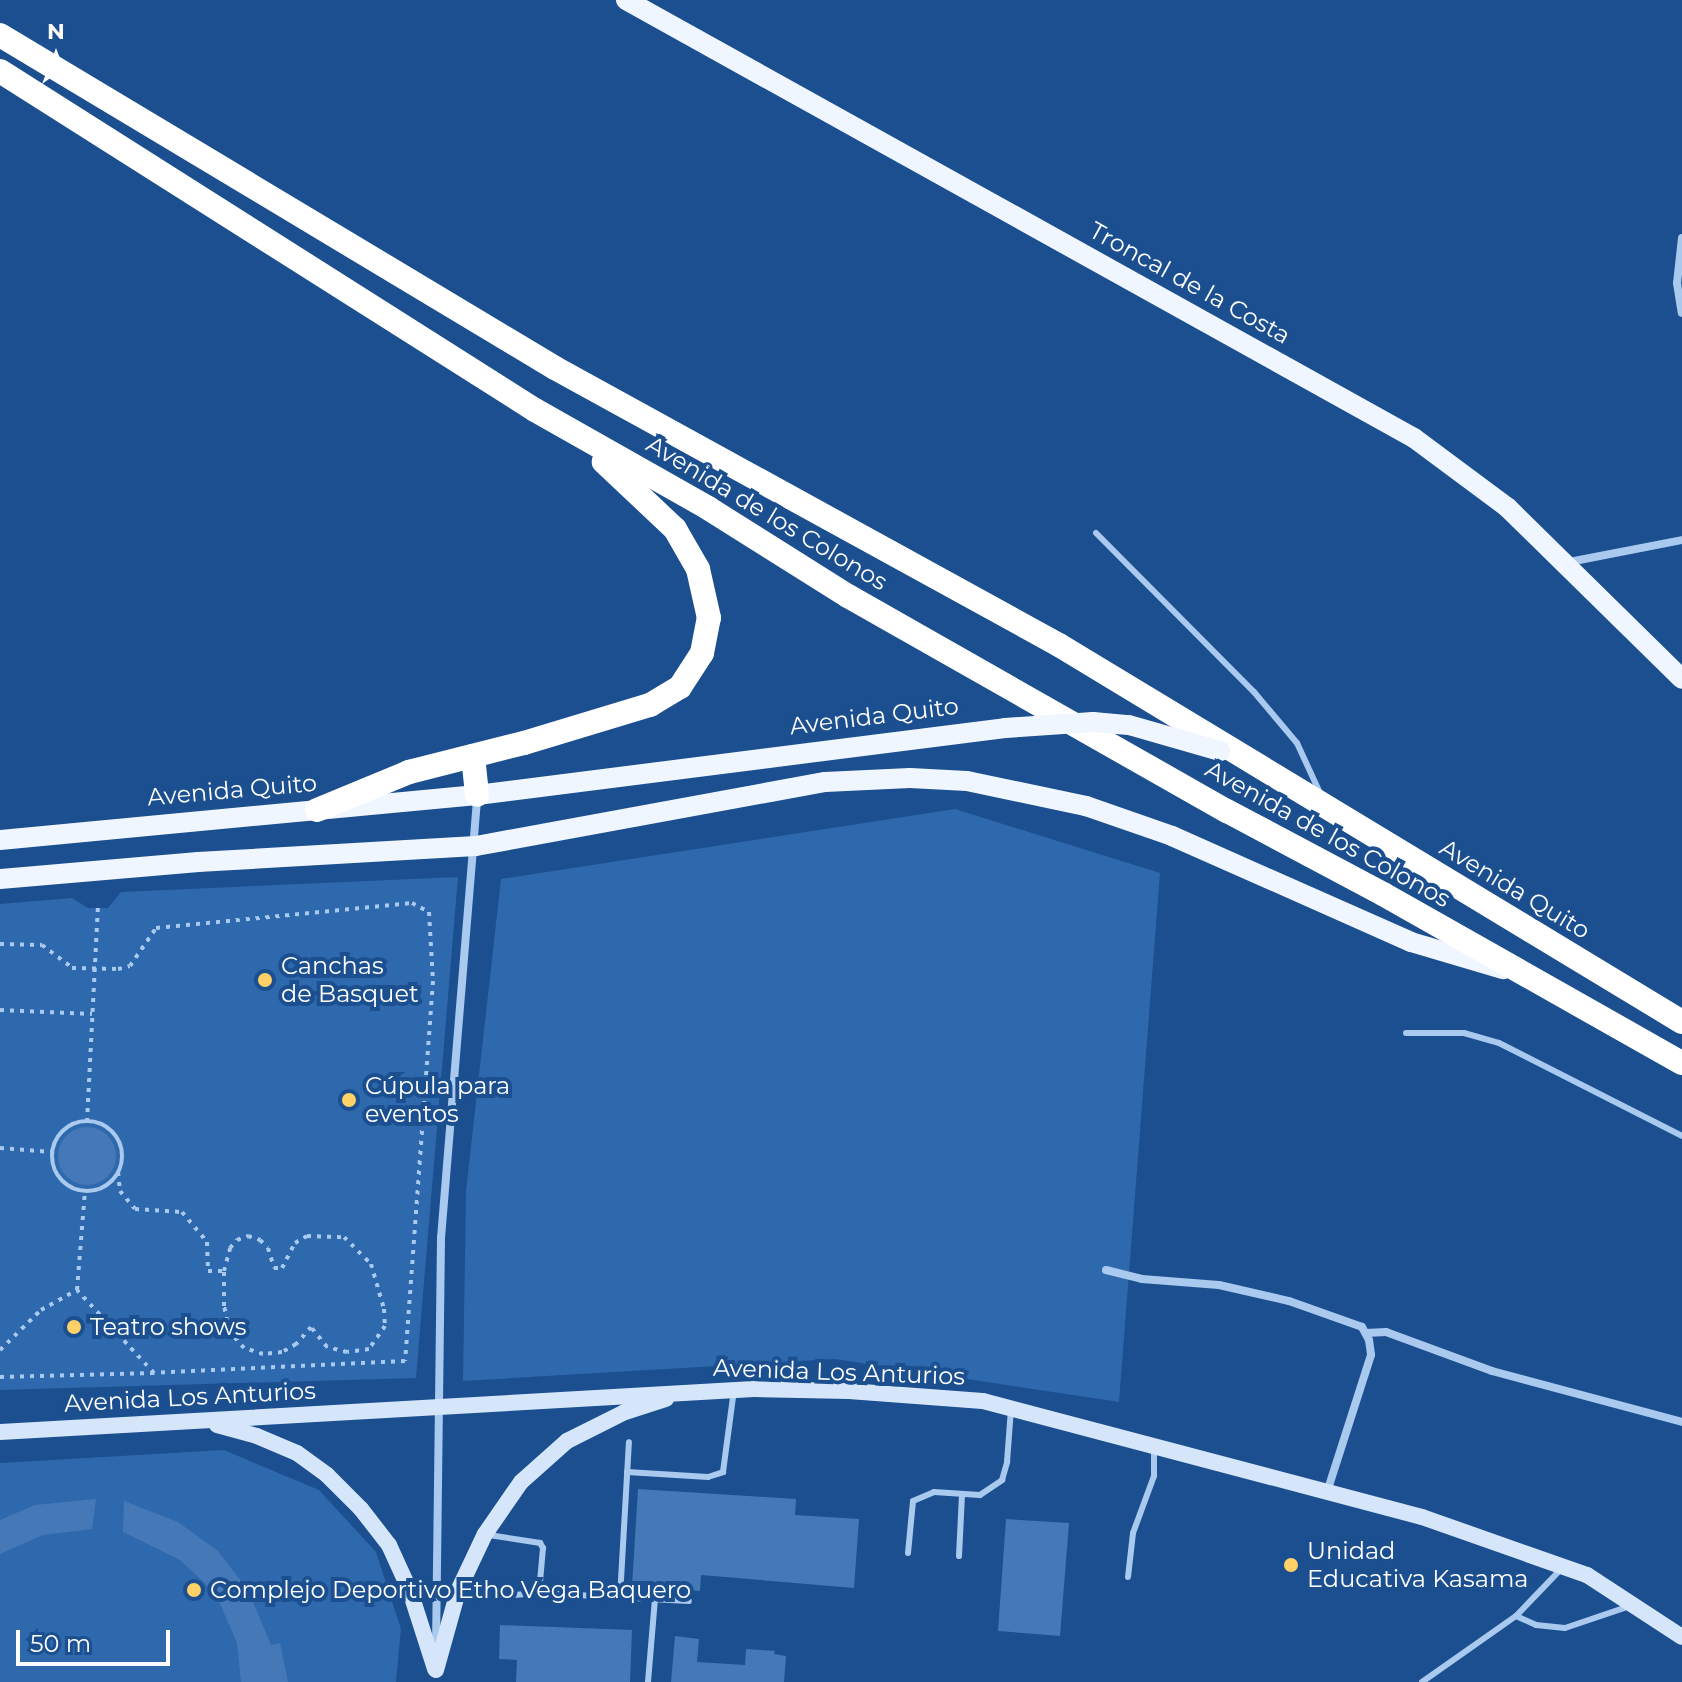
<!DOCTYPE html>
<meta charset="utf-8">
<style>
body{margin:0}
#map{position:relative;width:1682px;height:1682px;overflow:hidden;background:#1b4f8f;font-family:Montserrat,sans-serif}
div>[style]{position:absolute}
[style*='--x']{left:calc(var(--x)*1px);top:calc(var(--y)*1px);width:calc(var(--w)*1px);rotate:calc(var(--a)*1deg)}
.green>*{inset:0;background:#2e69ad}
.building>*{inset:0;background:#4478b7}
.round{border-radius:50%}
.path>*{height:4px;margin-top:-2px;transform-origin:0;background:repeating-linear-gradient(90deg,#a9c9ee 0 4px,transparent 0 10px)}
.path>.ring{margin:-2px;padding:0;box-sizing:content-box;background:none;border:4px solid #a9c9ee;border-radius:50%}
.lane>*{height:6px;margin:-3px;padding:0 3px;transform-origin:3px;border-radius:3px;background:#a9c9ee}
.street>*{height:8px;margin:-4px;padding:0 4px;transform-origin:4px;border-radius:4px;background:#a9c9ee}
.secondary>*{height:16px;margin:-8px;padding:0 8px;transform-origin:8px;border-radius:8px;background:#d6e6fa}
.primary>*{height:20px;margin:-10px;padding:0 10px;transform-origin:10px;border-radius:10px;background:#f0f6ff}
.highway>*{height:24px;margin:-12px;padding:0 12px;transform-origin:12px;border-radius:12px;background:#fff}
.primary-bridge>*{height:20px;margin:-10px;padding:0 10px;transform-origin:10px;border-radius:10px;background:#f0f6ff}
.dots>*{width:22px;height:22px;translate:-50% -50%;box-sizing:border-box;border:4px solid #1b4f8f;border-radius:50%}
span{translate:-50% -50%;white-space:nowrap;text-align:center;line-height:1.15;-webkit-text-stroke:8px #1b4f8f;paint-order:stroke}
.street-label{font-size:24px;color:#fff}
.poi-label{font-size:24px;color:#fff}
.left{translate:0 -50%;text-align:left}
.north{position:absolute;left:16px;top:16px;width:80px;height:80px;-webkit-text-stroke:6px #1b4f8f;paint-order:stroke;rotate:0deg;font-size:22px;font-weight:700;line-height:32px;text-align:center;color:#fff}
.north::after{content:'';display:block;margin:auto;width:28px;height:36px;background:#fff;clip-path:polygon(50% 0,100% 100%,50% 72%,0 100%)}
.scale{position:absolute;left:16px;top:1630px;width:154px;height:36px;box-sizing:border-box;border:4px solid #fff;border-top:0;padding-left:10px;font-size:24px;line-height:28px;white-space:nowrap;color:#fff;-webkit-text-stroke:6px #1b4f8f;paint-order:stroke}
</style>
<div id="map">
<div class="green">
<div style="clip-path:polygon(955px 809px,1160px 873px,1119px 1402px,835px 1359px,463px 1381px,466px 1191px,501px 879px)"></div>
<div style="clip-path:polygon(458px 877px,416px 1378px,0 1390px,0 904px,72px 898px,88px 908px,108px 908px,121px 892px)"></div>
<div style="clip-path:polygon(224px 1450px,319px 1490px,376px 1552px,401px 1629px,396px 1682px,0 1682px,0 1463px)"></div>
</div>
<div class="building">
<div class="round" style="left:58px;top:1127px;width:58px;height:58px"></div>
<div style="clip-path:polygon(638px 1489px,796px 1499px,795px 1515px,859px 1519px,854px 1588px,701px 1575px,700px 1591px,632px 1586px)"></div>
<div style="clip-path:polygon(96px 1499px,92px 1529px,43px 1535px,0 1554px,0 1520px,35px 1505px)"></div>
<div style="clip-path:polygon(124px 1501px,178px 1522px,218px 1551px,248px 1590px,271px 1645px,280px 1643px,288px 1682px,241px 1682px,237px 1643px,221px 1606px,210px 1588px,180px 1560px,123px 1532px)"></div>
<div style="clip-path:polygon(1006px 1519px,1069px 1523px,1060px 1636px,998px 1631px)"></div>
<div style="clip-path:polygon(500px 1625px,632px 1630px,630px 1682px,516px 1682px,517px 1660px,499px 1659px)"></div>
<div style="clip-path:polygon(675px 1636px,699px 1639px,697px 1662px,745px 1665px,746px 1649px,775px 1651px,774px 1654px,786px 1656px,784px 1682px,671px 1682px)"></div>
</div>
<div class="path">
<div style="--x:0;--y:944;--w:42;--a:1.4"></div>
<div style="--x:42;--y:945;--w:38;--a:37"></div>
<div style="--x:72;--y:968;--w:46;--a:1.2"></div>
<div style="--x:118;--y:969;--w:12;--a:-14"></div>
<div style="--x:130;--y:966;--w:46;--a:-55.6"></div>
<div style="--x:156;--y:928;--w:257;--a:-5.6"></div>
<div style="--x:412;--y:903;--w:19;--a:28"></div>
<div style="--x:429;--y:912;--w:69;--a:86.7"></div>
<div style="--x:433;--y:981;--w:381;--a:94.2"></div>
<div style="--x:405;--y:1361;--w:251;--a:177.3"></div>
<div style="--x:0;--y:1010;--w:92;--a:2.5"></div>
<div class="ring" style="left:52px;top:1121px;width:66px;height:66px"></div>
<div style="--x:87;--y:1122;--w:216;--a:-87.1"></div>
<div style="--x:0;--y:1148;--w:52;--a:4.4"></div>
<div style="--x:118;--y:1172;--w:19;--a:84"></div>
<div style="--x:120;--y:1191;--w:23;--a:50"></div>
<div style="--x:135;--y:1209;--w:47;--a:3.7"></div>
<div style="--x:182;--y:1212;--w:39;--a:50"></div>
<div style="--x:207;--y:1242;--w:29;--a:88"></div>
<div style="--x:208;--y:1271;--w:16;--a:0"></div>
<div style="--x:224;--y:1271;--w:24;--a:-75"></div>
<div style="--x:230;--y:1248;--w:11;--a:-49"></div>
<div style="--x:237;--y:1240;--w:12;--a:-20"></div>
<div style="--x:248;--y:1236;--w:13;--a:18"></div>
<div style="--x:260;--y:1240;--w:11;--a:45"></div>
<div style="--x:268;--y:1248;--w:21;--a:73"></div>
<div style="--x:274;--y:1268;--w:8;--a:0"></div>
<div style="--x:282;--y:1268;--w:28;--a:-63"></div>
<div style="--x:295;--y:1243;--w:14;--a:-30"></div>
<div style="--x:307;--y:1236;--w:37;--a:2"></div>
<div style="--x:344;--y:1237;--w:38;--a:45"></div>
<div style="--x:371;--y:1264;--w:47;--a:73.9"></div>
<div style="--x:384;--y:1309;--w:17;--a:87"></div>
<div style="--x:385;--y:1326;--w:28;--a:125"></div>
<div style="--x:369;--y:1349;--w:22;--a:172"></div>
<div style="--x:347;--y:1352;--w:21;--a:-166"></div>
<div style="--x:327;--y:1347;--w:26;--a:-129"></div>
<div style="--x:311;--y:1327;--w:23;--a:131"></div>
<div style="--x:296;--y:1344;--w:16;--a:150"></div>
<div style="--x:282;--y:1352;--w:19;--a:174"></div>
<div style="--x:263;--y:1354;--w:20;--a:-162"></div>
<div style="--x:244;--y:1348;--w:23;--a:-131"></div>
<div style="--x:229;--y:1331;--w:25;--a:-101"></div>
<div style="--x:224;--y:1306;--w:35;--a:-90"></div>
<div style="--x:0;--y:1350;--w:57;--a:-44.3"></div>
<div style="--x:41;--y:1310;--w:41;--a:-29.1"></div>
<div style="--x:0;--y:1377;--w:154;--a:-1.5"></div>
<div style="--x:154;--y:1373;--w:113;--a:-132.9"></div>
<div style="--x:77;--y:1290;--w:100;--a:-85.4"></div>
</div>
<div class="lane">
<div style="--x:1096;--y:533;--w:224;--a:45.2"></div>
<div style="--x:1254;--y:692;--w:67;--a:49.9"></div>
<div style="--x:1297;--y:743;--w:55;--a:65.3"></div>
<div style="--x:1406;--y:1033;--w:58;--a:0"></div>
<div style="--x:1464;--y:1033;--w:36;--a:16"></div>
<div style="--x:1499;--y:1043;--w:205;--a:26.9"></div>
<div style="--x:627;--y:1472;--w:81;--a:3.5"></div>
<div style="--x:708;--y:1477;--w:16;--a:-18"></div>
<div style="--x:723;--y:1472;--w:83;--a:-82.4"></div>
<div style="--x:489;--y:1535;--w:52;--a:8.9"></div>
<div style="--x:540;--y:1543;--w:6;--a:59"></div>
<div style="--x:543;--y:1548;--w:45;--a:95.1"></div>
<div style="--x:908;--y:1553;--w:52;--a:-84.5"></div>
<div style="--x:913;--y:1501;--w:23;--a:-23"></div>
<div style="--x:934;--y:1492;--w:46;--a:3.7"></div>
<div style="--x:980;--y:1495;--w:27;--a:-34"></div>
<div style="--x:1002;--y:1480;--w:19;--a:-74"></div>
<div style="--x:1007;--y:1462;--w:53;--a:-85.7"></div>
<div style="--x:959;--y:1556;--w:61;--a:-87.2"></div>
<div style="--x:1128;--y:1577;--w:44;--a:-83.5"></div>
<div style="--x:1133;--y:1533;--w:61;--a:-69.8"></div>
<div style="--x:1154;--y:1476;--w:27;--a:-90"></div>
<div style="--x:514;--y:1595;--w:25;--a:-5"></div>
<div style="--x:539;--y:1593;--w:150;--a:3.1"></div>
<div style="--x:620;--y:1597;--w:155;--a:-86.7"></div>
<div style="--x:1516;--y:1616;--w:22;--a:24"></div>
<div style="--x:1536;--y:1625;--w:29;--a:6"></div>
<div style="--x:1565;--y:1628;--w:69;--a:-18.7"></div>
<div style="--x:648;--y:1682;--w:83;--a:-85.2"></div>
<div style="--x:1422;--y:1682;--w:115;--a:-35.1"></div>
<div style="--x:1516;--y:1616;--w:65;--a:-46.2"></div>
</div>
<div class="street">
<div style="--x:1682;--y:238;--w:45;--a:96.3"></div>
<div style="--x:1677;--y:283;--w:30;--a:81"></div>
<div style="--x:1569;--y:562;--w:115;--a:-11"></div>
<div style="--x:1106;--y:1270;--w:37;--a:14"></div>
<div style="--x:1142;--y:1279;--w:77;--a:4.5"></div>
<div style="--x:1219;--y:1285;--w:72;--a:12.9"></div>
<div style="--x:1289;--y:1301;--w:77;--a:19.6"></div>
<div style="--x:1362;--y:1327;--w:15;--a:62"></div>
<div style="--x:1369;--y:1340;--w:15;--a:82"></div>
<div style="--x:1371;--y:1355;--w:144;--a:107.8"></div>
<div style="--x:1366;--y:1333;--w:20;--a:-3"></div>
<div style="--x:1386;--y:1332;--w:113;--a:20.2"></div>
<div style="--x:1492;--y:1371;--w:197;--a:15"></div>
<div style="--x:436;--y:1648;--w:410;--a:-89.3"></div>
<div style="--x:441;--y:1238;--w:439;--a:-85.3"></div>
</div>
<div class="secondary">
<div style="--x:217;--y:1425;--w:41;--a:15.4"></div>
<div style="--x:257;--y:1436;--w:43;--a:23"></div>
<div style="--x:297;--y:1453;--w:37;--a:36"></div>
<div style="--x:327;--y:1475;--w:48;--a:45"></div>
<div style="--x:361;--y:1509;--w:46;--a:52.1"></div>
<div style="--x:389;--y:1545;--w:51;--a:65.5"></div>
<div style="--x:410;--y:1591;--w:82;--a:72.2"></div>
<div style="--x:0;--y:1432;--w:755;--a:-3.26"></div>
<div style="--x:754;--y:1389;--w:95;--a:1.2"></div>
<div style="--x:849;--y:1391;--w:134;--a:4.3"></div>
<div style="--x:983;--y:1401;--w:454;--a:14.8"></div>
<div style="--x:1422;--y:1517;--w:175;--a:19.4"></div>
<div style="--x:1587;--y:1575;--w:113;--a:33.1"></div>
<div style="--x:436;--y:1670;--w:82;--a:-74.4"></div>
<div style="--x:458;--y:1591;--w:63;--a:-64.7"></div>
<div style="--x:485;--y:1534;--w:63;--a:-55.3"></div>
<div style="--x:521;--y:1482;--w:62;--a:-41.7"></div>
<div style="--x:567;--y:1441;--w:65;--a:-26.6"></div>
<div style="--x:625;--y:1412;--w:43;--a:-17.6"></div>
</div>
<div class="primary">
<div style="--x:626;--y:0;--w:902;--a:29.07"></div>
<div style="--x:1414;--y:438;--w:116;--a:36.6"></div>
<div style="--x:1507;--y:507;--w:245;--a:44.5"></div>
<div style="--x:0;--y:840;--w:479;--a:-5.4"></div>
<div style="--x:477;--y:795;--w:532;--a:-7.23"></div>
<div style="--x:0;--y:879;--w:199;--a:-4.9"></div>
<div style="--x:198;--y:862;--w:278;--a:-3.3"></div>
<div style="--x:476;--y:846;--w:355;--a:-10.4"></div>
<div style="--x:825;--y:782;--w:85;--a:-2.7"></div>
<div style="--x:910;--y:778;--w:57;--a:3"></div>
<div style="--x:967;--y:781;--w:122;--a:11.9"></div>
<div style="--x:1086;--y:806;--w:91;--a:19.2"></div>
<div style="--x:1172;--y:836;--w:261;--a:23.9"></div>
<div style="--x:1411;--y:942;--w:96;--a:16.4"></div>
</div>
<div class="highway">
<div style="--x:0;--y:35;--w:647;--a:30.96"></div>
<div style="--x:555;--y:368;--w:575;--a:28.79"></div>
<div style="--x:1059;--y:645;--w:728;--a:31.18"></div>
<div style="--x:0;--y:71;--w:633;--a:32.36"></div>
<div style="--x:535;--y:410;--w:199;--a:29.5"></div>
<div style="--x:708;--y:508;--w:165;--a:32.2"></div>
<div style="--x:848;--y:596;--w:436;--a:29.6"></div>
<div style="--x:1227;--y:811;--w:177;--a:28"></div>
<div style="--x:1383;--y:894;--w:343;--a:29.5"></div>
<div style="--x:473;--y:756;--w:39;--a:84"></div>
<div style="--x:317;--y:810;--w:100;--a:-22.4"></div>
<div style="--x:409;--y:772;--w:119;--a:-14.2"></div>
<div style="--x:524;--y:743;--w:132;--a:-16.8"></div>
<div style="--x:650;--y:705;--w:35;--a:-31"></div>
<div style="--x:680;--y:687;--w:40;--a:-57.1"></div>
<div style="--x:702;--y:653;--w:36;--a:-79"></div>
<div style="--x:709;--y:618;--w:50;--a:-102.7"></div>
<div style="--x:698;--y:569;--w:46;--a:-119.9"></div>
<div style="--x:675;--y:529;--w:98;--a:-136.7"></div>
</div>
<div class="primary-bridge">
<div style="--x:1005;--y:728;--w:88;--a:-3.9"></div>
<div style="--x:1093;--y:722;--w:36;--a:5"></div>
<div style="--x:1129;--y:725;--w:95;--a:15.9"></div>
</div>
<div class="dots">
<div style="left:265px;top:980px;background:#ffd166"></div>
<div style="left:349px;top:1100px;background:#ffd166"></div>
<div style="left:74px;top:1327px;background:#ffd166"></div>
<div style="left:1291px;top:1565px;background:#ffd166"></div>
<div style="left:194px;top:1590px;background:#ffd166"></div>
</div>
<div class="street-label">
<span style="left:1190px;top:283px;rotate:29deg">Troncal de la Costa</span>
<span style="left:767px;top:513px;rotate:31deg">Avenida de los Colonos</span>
<span style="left:874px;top:716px;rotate:-7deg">Avenida Quito</span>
<span style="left:232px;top:790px;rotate:-5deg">Avenida Quito</span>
<span style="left:1328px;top:834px;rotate:29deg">Avenida de los Colonos</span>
<span style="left:1515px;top:889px;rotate:31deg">Avenida Quito</span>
<span style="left:839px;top:1372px;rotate:2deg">Avenida Los Anturios</span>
<span style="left:190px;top:1397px;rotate:-3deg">Avenida Los Anturios</span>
</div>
<div class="poi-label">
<span class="left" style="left:281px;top:980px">Canchas<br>de Basquet</span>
<span class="left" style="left:365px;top:1100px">Cúpula para<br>eventos</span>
<span class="left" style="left:90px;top:1327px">Teatro shows</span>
<span class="left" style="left:1307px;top:1565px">Unidad<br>Educativa Kasama</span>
<span class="left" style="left:210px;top:1590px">Complejo Deportivo Etho Vega Baquero</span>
</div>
<div class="north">N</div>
<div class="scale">50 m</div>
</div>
